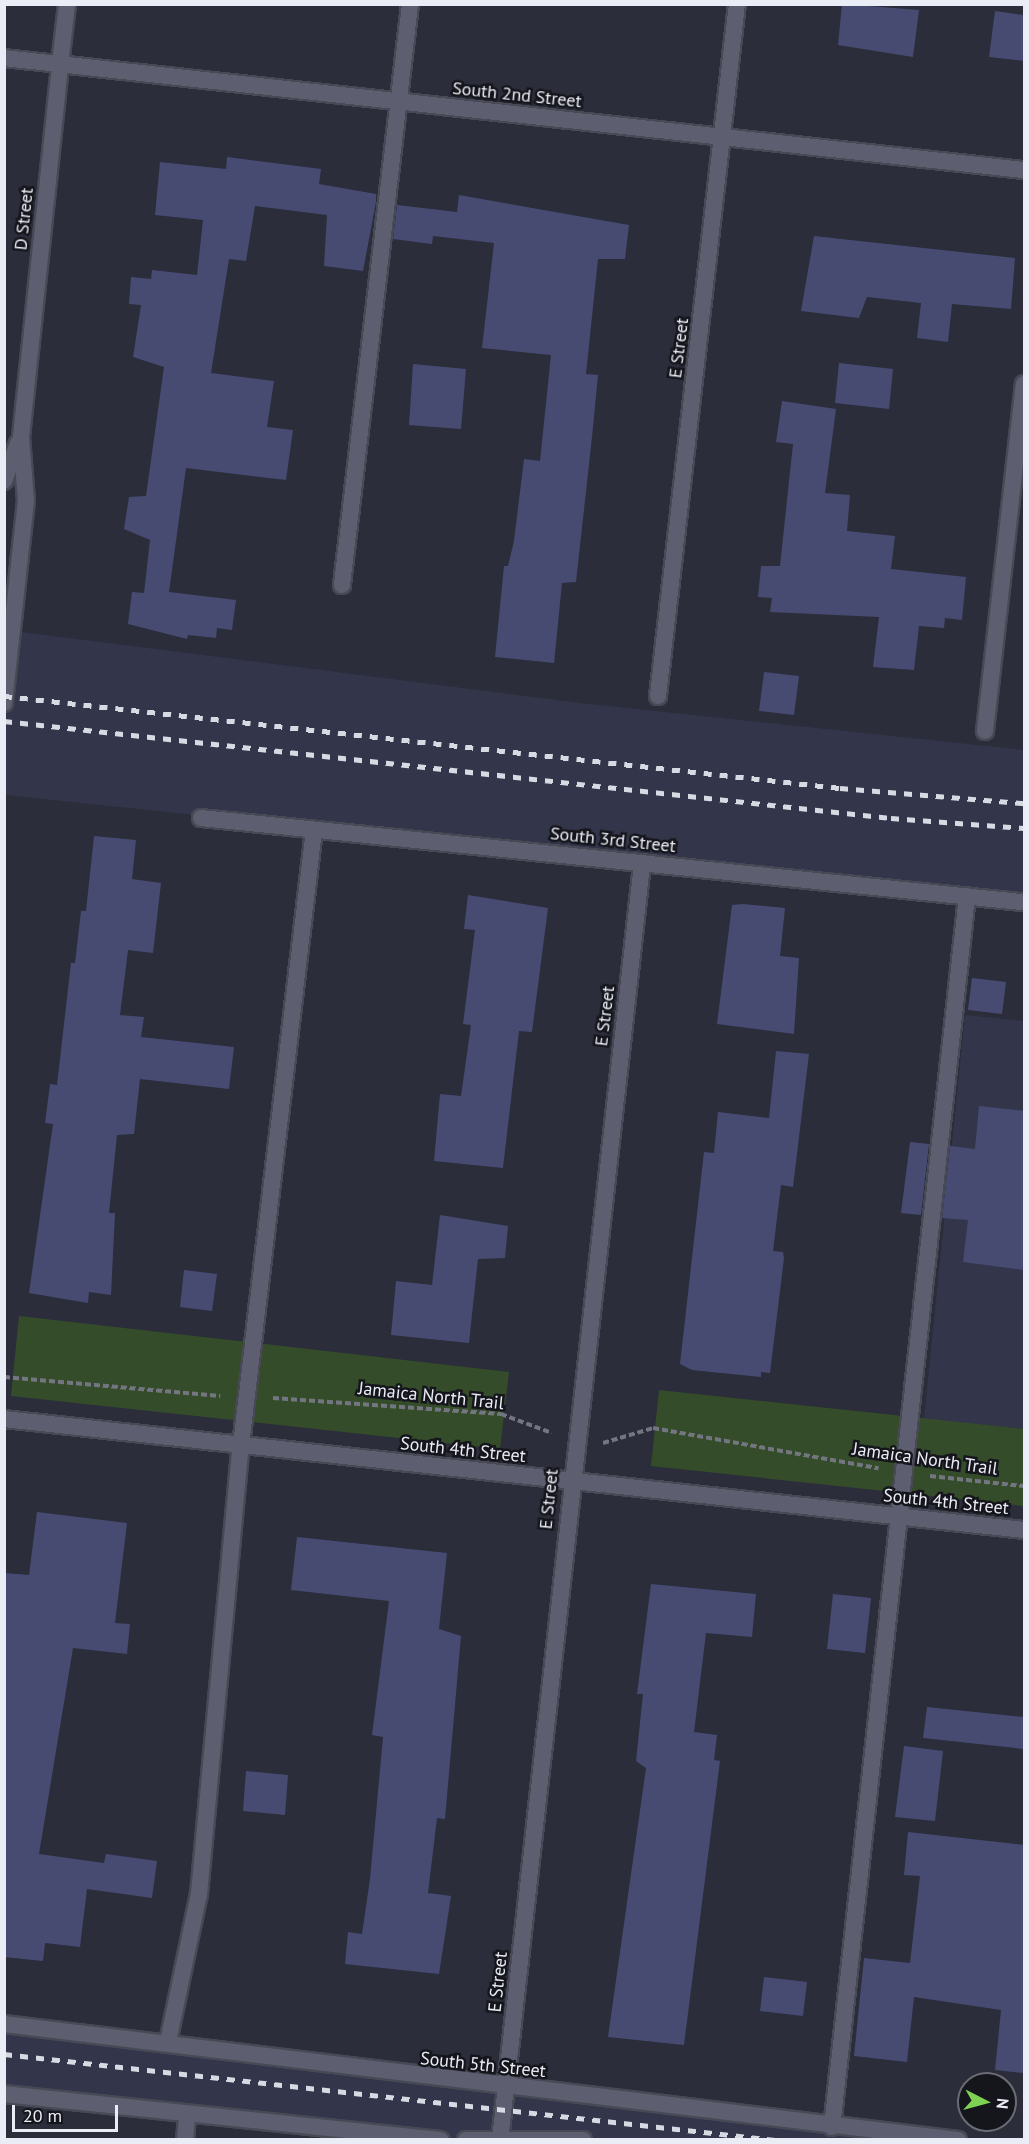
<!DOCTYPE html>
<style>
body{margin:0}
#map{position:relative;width:1029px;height:2144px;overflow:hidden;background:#2b2d3b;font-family:"PT Sans",sans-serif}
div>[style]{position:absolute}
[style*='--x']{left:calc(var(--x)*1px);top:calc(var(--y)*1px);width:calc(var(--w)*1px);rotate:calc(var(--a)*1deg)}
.built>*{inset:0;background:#33354a}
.green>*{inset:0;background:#354c2a}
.building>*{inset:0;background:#474b72}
.path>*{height:4px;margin-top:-2px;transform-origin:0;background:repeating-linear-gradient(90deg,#737581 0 6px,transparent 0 9px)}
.roads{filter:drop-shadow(2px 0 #474955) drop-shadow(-2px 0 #474955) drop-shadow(0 2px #474955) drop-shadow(0 -2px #474955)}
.service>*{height:16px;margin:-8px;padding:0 8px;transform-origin:8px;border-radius:8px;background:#5d5f70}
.minor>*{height:16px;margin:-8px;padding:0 8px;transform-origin:8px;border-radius:8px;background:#5d5f70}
.tertiary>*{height:16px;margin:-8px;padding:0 8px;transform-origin:8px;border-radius:8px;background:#5d5f70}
.rail>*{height:4.5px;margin-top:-2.25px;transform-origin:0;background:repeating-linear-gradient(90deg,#d7d9e3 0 8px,transparent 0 16px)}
span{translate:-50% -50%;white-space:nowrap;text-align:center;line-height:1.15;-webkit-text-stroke:5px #15151c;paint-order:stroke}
.street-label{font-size:18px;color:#eaecf6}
.frame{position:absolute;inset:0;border:6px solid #eaecf6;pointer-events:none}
.north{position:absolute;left:957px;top:2072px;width:60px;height:60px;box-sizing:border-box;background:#15151c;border:2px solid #6a6b73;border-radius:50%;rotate:96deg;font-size:16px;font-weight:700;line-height:24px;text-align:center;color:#eaecf6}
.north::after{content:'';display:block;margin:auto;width:21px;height:27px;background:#7ed153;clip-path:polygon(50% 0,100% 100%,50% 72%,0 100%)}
.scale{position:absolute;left:12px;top:2105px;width:106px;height:27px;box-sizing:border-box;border:3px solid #eaecf6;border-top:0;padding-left:8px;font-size:18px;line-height:21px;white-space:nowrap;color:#eaecf6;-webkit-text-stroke:4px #15151c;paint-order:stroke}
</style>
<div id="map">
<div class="built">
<div style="clip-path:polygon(5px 630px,580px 703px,1024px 750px,1024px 902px,5px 795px)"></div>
<div style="clip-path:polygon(965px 1015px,1024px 1021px,1024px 1429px,924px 1419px)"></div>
<div style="clip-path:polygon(5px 2024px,958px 2139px,441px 2140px,5px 2094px)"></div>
</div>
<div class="green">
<div style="clip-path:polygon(19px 1316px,509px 1372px,500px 1449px,11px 1396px)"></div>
<div style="clip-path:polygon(659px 1390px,1024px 1429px,1024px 1506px,651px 1466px)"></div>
</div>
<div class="building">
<div style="clip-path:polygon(842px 4px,919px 10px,913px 57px,838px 45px)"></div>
<div style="clip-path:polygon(995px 11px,1024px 15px,1024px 61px,989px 57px)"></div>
<div style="clip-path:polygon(227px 157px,321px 169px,319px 184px,376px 194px,376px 202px,363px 271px,324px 266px,327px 215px,255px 206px,246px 261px,229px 259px,211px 373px,274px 381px,267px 427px,293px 430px,286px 480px,186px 468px,169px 592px,236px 600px,232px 630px,217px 628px,216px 638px,188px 635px,187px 639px,128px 624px,132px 592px,144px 593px,150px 540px,124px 529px,129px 497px,146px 496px,164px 367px,133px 357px,141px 305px,129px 304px,131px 277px,151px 279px,152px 270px,197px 275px,203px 220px,155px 215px,160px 162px,226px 169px)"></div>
<div style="clip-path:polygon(459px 195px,629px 225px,625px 259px,598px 259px,586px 374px,598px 375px,592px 437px,576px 582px,562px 583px,554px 663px,495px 657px,504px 566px,508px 566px,514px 541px,524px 459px,540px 461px,551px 355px,482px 348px,494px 243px,433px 236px,432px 244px,393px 239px,397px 205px,457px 212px)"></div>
<div style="clip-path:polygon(814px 236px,1015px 258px,1011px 309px,952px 304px,948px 342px,917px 338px,921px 303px,867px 297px,859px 318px,801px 311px)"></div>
<div style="clip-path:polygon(839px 363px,893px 369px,889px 409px,835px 403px)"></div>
<div style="clip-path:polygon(413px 364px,466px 369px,461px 429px,409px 425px)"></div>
<div style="clip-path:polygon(782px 401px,836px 409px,825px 493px,850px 495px,847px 531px,895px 536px,891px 569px,966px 577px,962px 620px,945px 618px,944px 628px,919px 626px,914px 670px,873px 667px,879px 617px,770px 612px,772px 598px,758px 597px,761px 566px,780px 566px,793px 444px,776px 442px)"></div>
<div style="clip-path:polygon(764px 672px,799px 676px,794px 715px,759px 711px)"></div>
<div style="clip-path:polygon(94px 836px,136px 840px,132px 879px,161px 883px,153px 953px,128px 950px,120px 1015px,144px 1017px,141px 1037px,234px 1047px,229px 1089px,140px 1079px,134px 1134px,117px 1135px,109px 1213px,115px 1213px,111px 1295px,89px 1292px,88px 1303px,29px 1293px,53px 1124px,45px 1123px,50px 1084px,57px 1085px,71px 963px,75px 963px,81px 911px,86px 911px)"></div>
<div style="clip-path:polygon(468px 895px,548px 908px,532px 1032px,519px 1031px,503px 1168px,434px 1161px,440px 1094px,461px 1096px,471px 1025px,463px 1024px,475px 930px,464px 929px)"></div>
<div style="clip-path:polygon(743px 904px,785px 908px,780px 956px,799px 958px,794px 1034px,717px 1024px,732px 905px)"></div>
<div style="clip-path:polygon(972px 978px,1006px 982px,1002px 1014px,968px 1010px)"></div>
<div style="clip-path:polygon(776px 1051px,809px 1054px,793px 1187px,781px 1185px,773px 1251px,783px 1252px,784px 1258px,770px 1373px,761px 1372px,761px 1377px,692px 1370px,680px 1364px,704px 1152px,714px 1153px,718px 1112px,769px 1118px)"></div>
<div style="clip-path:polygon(979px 1106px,1024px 1111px,1024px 1270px,963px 1262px,968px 1220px,942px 1218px,950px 1146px,975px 1149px)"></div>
<div style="clip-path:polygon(910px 1142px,929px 1144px,921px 1215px,901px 1213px)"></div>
<div style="clip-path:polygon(440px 1215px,508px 1226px,505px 1258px,478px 1259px,469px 1343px,391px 1335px,396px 1281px,432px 1285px)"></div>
<div style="clip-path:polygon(184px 1270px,217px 1274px,212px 1311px,180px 1307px)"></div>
<div style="clip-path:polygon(37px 1512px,127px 1523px,115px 1623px,130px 1624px,127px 1654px,73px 1648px,39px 1854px,104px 1863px,106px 1854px,157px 1861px,152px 1898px,87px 1889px,80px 1947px,45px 1943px,43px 1961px,4px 1957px,4px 1573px,29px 1575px)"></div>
<div style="clip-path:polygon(297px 1537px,447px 1553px,439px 1629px,461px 1636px,445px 1819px,437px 1818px,428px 1893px,451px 1896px,439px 1974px,345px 1964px,348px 1932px,362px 1934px,370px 1879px,383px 1737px,372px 1735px,389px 1601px,291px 1590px)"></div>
<div style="clip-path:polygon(651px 1584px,756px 1594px,752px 1637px,706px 1633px,694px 1732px,717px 1735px,714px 1760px,720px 1761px,684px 2045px,608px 2037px,646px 1768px,636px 1761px,643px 1694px,637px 1694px)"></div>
<div style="clip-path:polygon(833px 1594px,871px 1598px,865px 1653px,827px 1649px)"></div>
<div style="clip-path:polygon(927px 1707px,1024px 1717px,1024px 1749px,923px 1738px)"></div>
<div style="clip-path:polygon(904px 1746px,943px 1751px,935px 1821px,895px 1817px)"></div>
<div style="clip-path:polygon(246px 1771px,288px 1775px,285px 1815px,243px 1811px)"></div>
<div style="clip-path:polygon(908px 1832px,1024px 1845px,1024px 2073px,995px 2070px,1001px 2010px,914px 1997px,907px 2062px,854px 2056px,864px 1958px,910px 1963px,920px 1876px,904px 1875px)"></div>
<div style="clip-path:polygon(764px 1977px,807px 1982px,803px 2016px,760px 2011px)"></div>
</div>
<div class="path">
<div style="--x:4;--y:1377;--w:217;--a:5"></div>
<div style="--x:273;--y:1398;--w:229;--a:4"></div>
<div style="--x:501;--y:1414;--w:54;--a:20.4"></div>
<div style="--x:603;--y:1443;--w:52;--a:-16.7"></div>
<div style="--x:653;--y:1428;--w:229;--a:10.1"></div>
<div style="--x:930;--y:1476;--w:95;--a:6.1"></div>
</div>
<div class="roads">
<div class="service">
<div style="--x:342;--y:585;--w:585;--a:-83.32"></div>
<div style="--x:985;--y:731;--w:349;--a:-83.6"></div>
<div style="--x:168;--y:2042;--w:151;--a:-78.2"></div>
<div style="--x:199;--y:1894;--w:451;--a:-84.7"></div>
<div style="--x:241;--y:1445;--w:619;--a:-83.23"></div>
<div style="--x:832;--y:2127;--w:1238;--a:-83.74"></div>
<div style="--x:185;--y:2140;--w:25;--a:-85"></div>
</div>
<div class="minor">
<div style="--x:60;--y:64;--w:60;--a:-83.3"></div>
<div style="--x:658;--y:696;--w:696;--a:-83.49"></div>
<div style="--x:201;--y:818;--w:824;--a:5.85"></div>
<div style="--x:4;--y:1419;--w:1026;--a:6.21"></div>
<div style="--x:4;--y:2024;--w:961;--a:6.93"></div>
<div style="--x:4;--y:2094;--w:439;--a:6"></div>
<div style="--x:466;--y:2140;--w:117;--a:0"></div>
<div style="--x:500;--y:2140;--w:1285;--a:-83.65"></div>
</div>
<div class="tertiary">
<div style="--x:4;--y:58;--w:1026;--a:6.27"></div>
<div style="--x:4;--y:481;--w:40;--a:-69.8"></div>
<div style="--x:4;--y:703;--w:203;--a:-83.8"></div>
<div style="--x:26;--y:501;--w:64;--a:-94.5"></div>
<div style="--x:21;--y:437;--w:375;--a:-84"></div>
</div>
</div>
<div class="rail">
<div style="--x:4;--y:696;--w:841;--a:6.28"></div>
<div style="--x:840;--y:788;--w:185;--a:4.7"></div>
<div style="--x:4;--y:721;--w:892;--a:6.24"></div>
<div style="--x:891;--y:818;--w:133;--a:4.3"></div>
<div style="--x:4;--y:2054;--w:776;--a:6.36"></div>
</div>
<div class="street-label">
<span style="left:517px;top:95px;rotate:6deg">South 2nd Street</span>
<span style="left:24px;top:219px;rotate:-84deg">D Street</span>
<span style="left:679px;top:348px;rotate:-83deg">E Street</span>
<span style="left:613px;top:840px;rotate:6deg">South 3rd Street</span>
<span style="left:605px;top:1016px;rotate:-83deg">E Street</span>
<span style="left:431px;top:1396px;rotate:6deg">Jamaica North Trail</span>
<span style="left:463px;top:1450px;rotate:6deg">South 4th Street</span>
<span style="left:925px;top:1459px;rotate:8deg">Jamaica North Trail</span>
<span style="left:549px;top:1499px;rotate:-84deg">E Street</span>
<span style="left:946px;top:1502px;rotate:6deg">South 4th Street</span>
<span style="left:498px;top:1982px;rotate:-84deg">E Street</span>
<span style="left:483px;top:2065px;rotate:6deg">South 5th Street</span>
</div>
<div class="frame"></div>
<div class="north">N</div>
<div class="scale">20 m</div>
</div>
